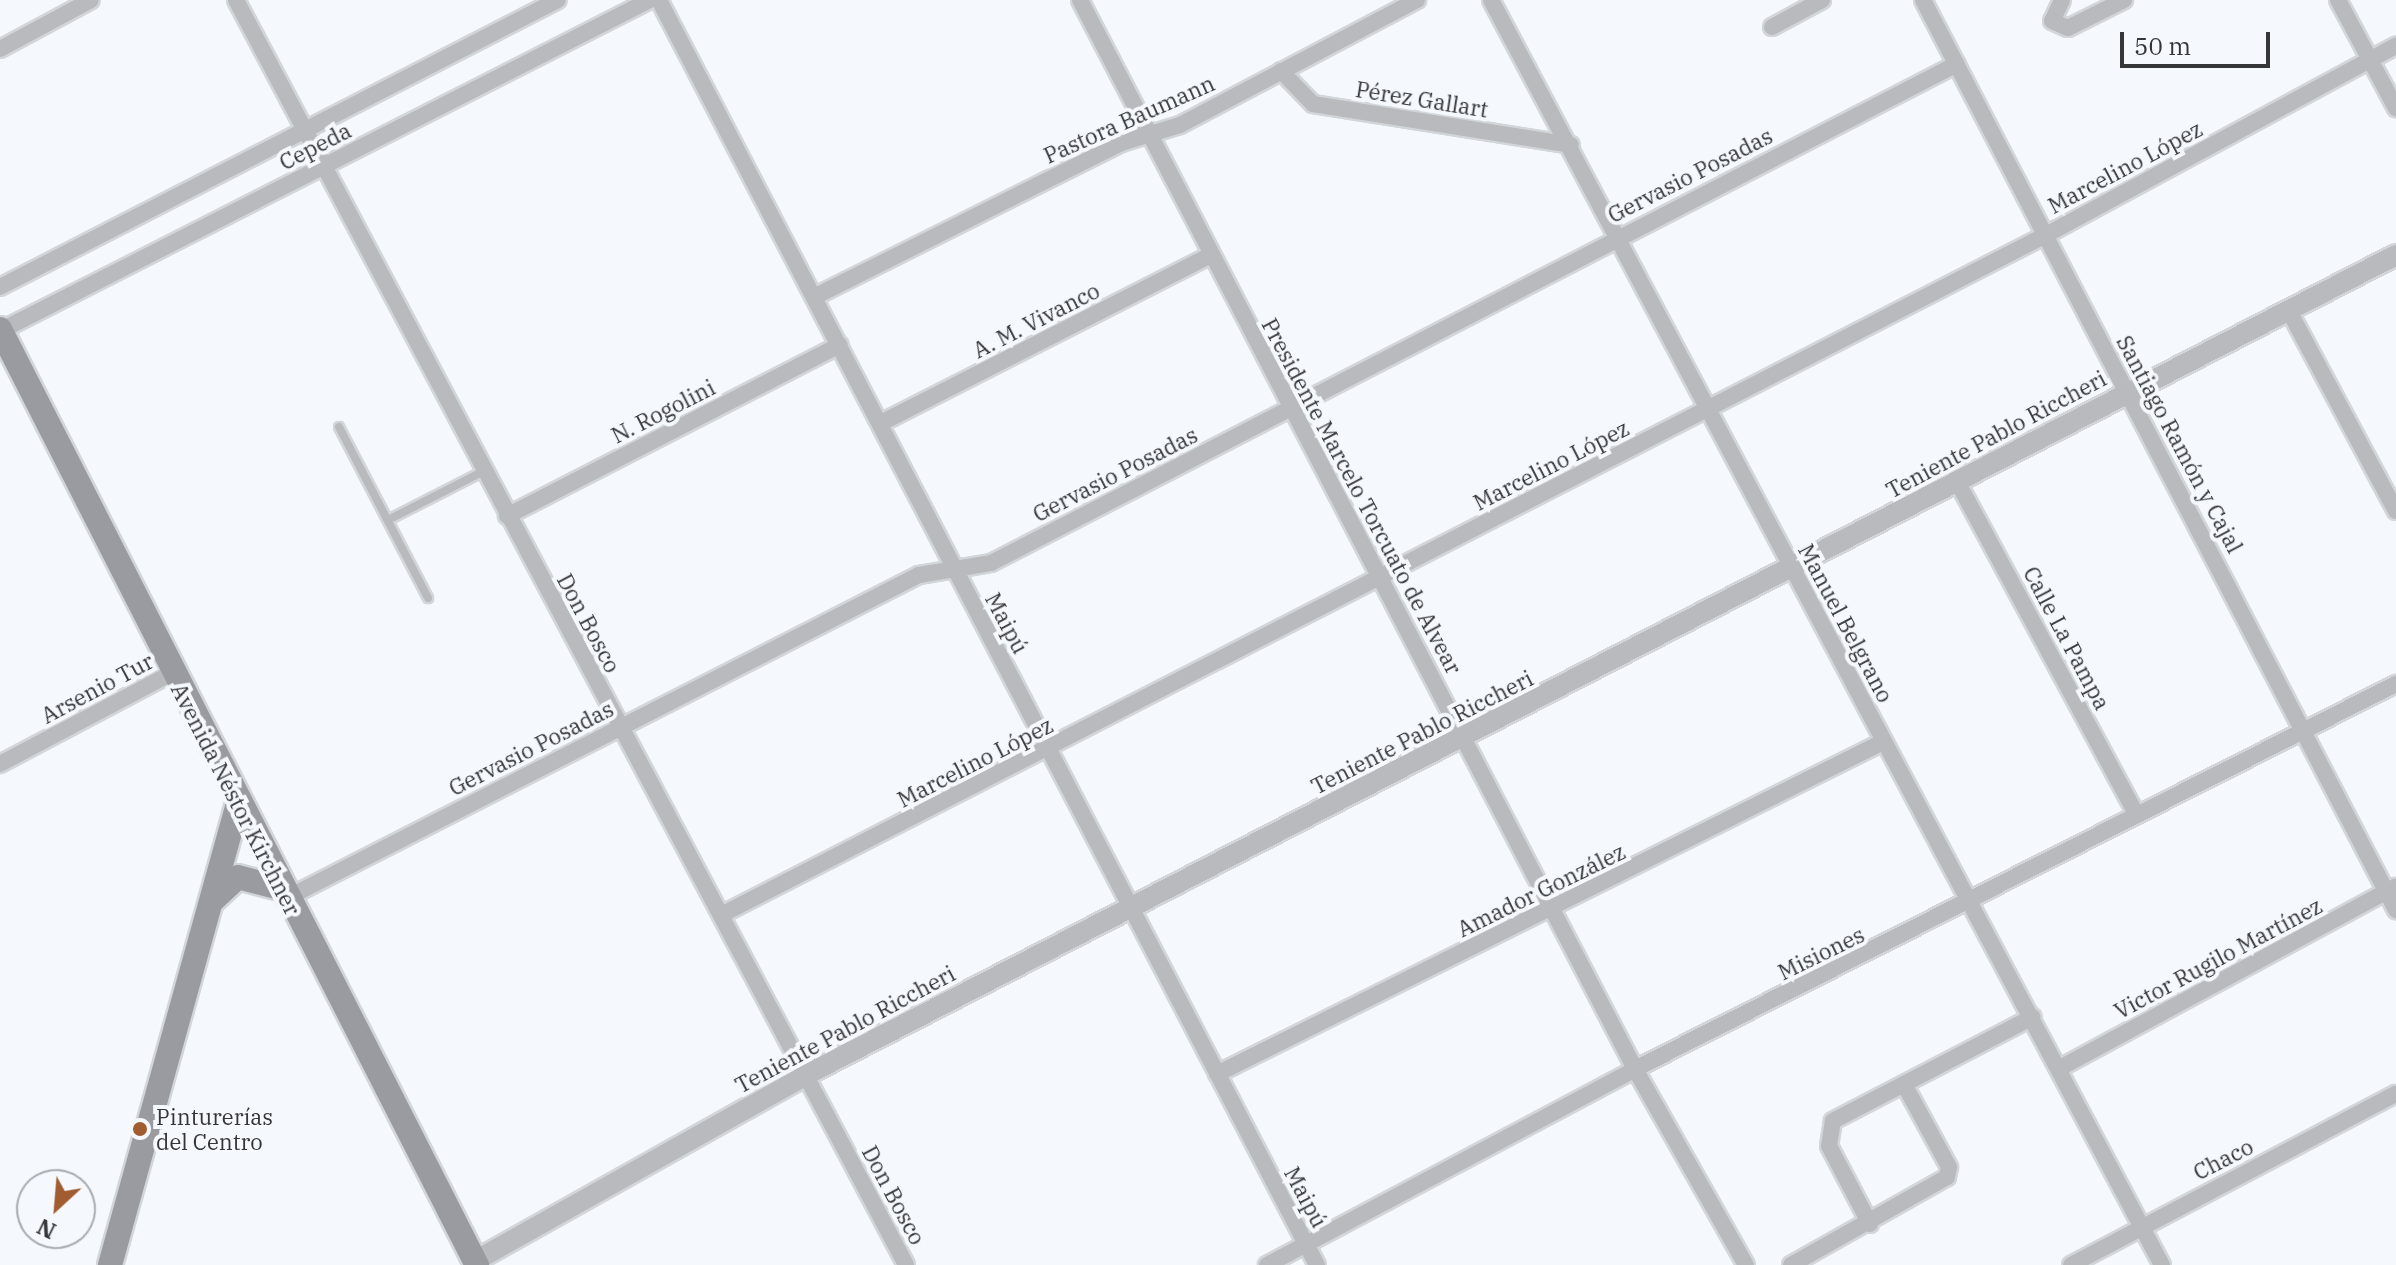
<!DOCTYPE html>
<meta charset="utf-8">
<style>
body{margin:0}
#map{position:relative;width:2396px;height:1265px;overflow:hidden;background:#f5f9fe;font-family:"IBM Plex Serif",serif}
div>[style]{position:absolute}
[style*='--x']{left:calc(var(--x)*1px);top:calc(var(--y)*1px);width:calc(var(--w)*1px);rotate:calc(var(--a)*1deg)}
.roads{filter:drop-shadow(2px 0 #d2d6da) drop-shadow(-2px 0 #d2d6da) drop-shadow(0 2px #d2d6da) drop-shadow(0 -2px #d2d6da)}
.service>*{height:8px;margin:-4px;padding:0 4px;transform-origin:4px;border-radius:4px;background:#b8babd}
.minor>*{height:16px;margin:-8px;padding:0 8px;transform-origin:8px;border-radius:8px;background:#b8babd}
.tertiary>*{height:20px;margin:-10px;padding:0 10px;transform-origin:10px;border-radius:10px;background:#b8babd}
.secondary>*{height:24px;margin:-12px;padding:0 12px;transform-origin:12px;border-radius:12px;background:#999ba0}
.dots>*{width:22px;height:22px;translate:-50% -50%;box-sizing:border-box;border:4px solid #f5f9fe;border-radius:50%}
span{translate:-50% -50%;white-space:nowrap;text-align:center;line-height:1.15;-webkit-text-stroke:8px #f5f9fe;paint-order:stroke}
.street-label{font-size:22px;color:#343638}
.poi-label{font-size:22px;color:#343638}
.left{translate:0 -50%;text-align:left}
.north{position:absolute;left:16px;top:1169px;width:80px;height:80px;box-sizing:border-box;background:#f5f9fe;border:2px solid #a8abaf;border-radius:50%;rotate:206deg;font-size:22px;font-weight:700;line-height:32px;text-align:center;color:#343638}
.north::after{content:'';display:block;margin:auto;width:28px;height:36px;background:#a15c2f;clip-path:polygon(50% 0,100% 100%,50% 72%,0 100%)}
.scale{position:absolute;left:2120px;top:32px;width:150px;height:36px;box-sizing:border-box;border:4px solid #343638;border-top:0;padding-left:10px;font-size:24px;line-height:28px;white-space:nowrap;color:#343638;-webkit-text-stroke:6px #f5f9fe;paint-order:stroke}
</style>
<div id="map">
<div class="roads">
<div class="service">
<div style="--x:339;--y:427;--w:193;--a:62.5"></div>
<div style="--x:388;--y:520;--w:108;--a:-27"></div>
</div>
<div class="minor">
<div style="--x:236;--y:0;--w:1431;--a:62.09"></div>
<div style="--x:659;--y:0;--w:1426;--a:62.52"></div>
<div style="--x:1080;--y:0;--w:1204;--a:62.56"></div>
<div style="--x:1635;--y:1069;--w:225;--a:60.5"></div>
<div style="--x:1491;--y:0;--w:1432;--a:62.06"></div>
<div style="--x:1923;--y:0;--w:1026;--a:62.54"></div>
<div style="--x:2062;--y:0;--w:23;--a:115"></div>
<div style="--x:2052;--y:21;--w:17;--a:24"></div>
<div style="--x:2068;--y:28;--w:63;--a:-26.6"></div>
<div style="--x:2338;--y:0;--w:123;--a:61.8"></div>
<div style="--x:1772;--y:27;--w:57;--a:-28.4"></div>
<div style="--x:0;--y:49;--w:103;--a:-28.3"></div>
<div style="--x:1281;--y:71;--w:46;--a:45.9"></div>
<div style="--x:1313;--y:104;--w:261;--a:9"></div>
<div style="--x:0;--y:287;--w:627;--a:-27.22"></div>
<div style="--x:814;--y:297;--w:343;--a:-26.6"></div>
<div style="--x:1121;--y:143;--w:62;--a:-17"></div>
<div style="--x:1180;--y:125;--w:268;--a:-27.8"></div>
<div style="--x:2288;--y:309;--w:229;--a:61.9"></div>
<div style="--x:0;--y:331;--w:729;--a:-26.99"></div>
<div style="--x:881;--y:423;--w:370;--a:-27"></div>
<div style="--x:1958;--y:483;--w:377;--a:61.7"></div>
<div style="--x:507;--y:516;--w:374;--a:-27.2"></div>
<div style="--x:0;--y:764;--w:195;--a:-27.9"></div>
<div style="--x:285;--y:899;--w:712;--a:-27.07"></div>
<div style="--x:919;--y:575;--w:73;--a:-9.5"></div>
<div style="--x:991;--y:563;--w:1087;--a:-27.32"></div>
<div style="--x:721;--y:915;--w:1489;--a:-27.17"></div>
<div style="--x:2046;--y:235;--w:398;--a:-28.4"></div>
<div style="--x:2060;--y:1068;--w:381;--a:-28.4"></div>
<div style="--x:1217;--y:1074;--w:744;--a:-26.5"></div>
<div style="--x:1870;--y:1224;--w:88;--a:-117.7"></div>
<div style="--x:1829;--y:1146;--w:25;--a:-81"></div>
<div style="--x:1833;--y:1121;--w:225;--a:-27.5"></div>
<div style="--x:1267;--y:1265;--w:417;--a:-28"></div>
<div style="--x:1635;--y:1069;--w:853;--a:-26.84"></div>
<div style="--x:1791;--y:1265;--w:179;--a:-29.4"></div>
<div style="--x:1947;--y:1177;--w:10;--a:-79"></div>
<div style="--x:1949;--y:1167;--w:94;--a:-118.5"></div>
<div style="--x:2071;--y:1265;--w:367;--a:-27.8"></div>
</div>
<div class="tertiary">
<div style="--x:475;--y:1261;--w:377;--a:-29.3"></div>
<div style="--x:804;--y:1076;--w:1791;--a:-27.28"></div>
</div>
<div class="secondary">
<div style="--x:0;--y:329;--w:1051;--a:63"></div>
<div style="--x:212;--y:901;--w:35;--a:-43"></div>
<div style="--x:238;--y:877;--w:43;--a:14.7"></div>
<div style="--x:110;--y:1265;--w:479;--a:-74.5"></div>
</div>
</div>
<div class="dots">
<div style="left:140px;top:1129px;background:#a15c2f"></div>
</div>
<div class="street-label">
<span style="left:1422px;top:99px;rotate:9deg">Pérez Gallart</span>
<span style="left:1129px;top:119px;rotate:-24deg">Pastora Baumann</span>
<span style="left:315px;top:146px;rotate:-27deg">Cepeda</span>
<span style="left:2125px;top:167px;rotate:-28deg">Marcelino López</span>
<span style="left:1690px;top:175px;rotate:-27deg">Gervasio Posadas</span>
<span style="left:1036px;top:320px;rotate:-27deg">A. M. Vivanco</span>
<span style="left:663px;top:411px;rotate:-27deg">N. Rogolini</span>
<span style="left:1996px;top:434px;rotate:-28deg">Teniente Pablo Riccheri</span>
<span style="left:2180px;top:444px;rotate:62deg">Santiago Ramón y Cajal</span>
<span style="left:1551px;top:465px;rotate:-27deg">Marcelino López</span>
<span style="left:1115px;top:474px;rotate:-27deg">Gervasio Posadas</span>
<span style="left:1362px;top:496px;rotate:62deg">Presidente Marcelo Torcuato de Alvear</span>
<span style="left:589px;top:623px;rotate:62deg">Don Bosco</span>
<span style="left:1007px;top:623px;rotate:62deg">Maipú</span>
<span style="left:1846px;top:623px;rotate:62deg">Manuel Belgrano</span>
<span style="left:2067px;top:638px;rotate:62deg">Calle La Pampa</span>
<span style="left:97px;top:688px;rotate:-28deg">Arsenio Tur</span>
<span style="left:1422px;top:732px;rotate:-27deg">Teniente Pablo Riccheri</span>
<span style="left:531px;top:748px;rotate:-27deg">Gervasio Posadas</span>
<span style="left:975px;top:762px;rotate:-27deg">Marcelino López</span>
<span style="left:236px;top:799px;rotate:63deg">Avenida Néstor Kirchner</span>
<span style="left:1541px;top:890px;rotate:-26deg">Amador González</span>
<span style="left:1821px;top:953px;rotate:-26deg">Misiones</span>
<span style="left:2218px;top:958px;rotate:-28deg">Victor Rugilo Martínez</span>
<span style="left:845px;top:1029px;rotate:-28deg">Teniente Pablo Riccheri</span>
<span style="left:2223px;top:1159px;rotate:-27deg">Chaco</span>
<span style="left:894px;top:1195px;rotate:62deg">Don Bosco</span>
<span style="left:1306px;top:1197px;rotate:62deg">Maipú</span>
</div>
<div class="poi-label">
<span class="left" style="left:156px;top:1129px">Pinturerías<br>del Centro</span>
</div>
<div class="north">N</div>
<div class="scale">50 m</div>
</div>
